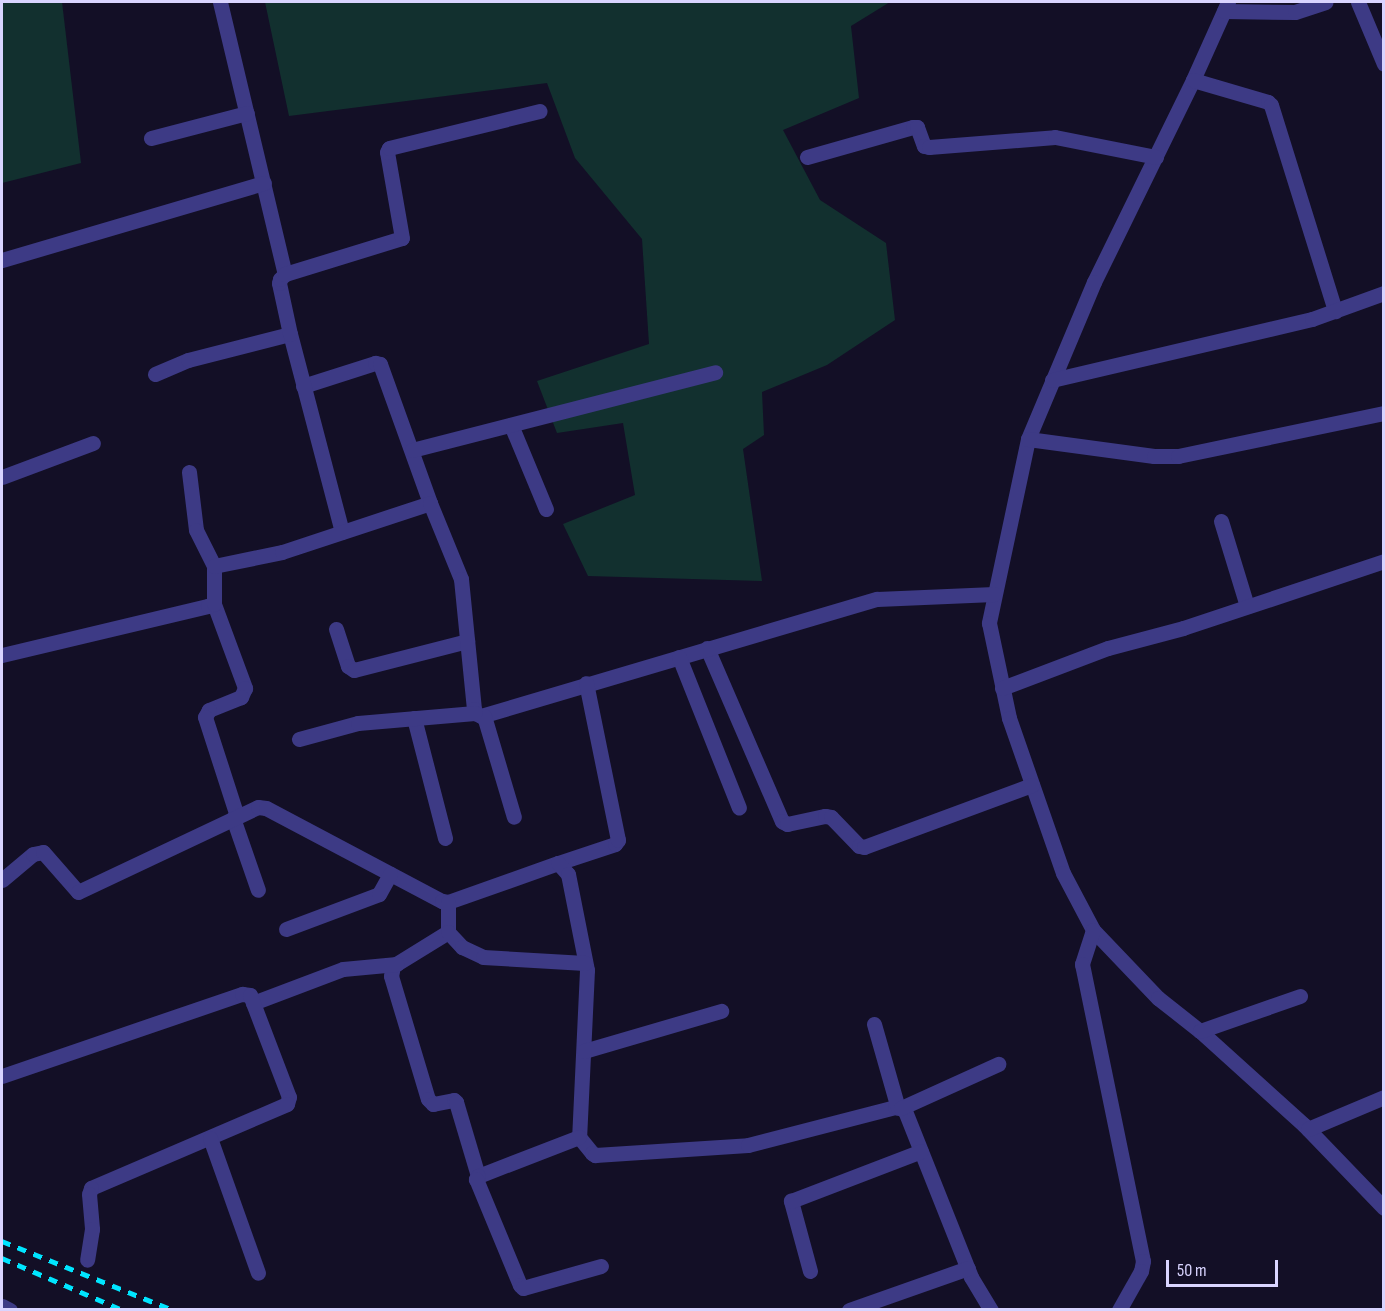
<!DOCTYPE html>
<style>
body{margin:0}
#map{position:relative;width:1385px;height:1311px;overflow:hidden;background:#130f26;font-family:"Sofia Sans Condensed",sans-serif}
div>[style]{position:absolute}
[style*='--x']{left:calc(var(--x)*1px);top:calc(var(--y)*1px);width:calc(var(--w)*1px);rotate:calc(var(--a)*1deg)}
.green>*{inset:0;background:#12302f}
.minor>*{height:15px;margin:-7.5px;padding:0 7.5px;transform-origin:7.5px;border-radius:7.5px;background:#3d3a85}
.rail>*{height:4.5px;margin-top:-2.25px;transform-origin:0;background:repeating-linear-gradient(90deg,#00e5ff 0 9px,transparent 0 17px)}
span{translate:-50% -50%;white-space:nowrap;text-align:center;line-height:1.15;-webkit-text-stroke:4.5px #130f26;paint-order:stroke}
.frame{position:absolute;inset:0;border:3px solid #d9d4ff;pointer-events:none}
.scale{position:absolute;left:1166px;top:1260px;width:112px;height:27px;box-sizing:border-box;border:3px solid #d9d4ff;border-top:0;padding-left:8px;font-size:18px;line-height:21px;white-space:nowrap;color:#d9d4ff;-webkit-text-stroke:4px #130f26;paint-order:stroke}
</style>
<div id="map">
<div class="green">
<div style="clip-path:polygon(2px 2px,62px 2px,81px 163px,2px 183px)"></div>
<div style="clip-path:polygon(265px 2px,890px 2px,851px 26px,859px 98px,783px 130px,820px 200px,886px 243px,895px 320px,827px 365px,762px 392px,764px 435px,743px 449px,762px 581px,588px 576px,563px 524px,635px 495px,623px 423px,557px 433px,537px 381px,649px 344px,642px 239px,575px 158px,547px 83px,289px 116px)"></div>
</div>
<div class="minor">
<div style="--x:220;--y:2;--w:280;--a:76.6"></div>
<div style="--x:1228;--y:2;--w:85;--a:114.2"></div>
<div style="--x:1193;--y:80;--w:225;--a:116.1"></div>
<div style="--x:1094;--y:282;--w:170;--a:112.8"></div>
<div style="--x:1028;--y:439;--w:188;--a:102"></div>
<div style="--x:989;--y:623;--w:97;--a:78.1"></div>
<div style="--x:1009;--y:718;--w:164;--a:70.8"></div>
<div style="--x:1063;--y:873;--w:64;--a:62.2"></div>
<div style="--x:1093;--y:930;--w:94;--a:46.3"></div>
<div style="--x:1158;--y:998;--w:53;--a:38.2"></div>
<div style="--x:1200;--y:1031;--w:140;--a:42.1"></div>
<div style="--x:1304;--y:1125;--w:115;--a:46.1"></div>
<div style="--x:1358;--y:2;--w:67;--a:67.2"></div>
<div style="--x:1224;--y:11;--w:71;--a:0.8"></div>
<div style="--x:1295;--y:12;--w:32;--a:-18"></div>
<div style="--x:1193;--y:80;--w:78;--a:16.3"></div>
<div style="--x:1268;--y:102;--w:4;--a:45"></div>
<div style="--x:1271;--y:105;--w:216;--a:72.7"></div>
<div style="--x:151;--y:138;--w:99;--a:-14.6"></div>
<div style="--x:807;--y:157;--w:110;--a:-15.8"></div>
<div style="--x:913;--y:127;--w:4;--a:0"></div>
<div style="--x:917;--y:127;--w:20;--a:70"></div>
<div style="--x:924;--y:146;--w:5;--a:11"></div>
<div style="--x:929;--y:147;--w:126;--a:-4.5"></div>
<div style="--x:1055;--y:137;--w:103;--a:11.2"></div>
<div style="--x:2;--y:260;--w:273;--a:-16.4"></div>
<div style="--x:155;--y:374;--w:36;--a:-23"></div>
<div style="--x:188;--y:360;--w:105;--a:-14.3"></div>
<div style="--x:1052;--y:380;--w:267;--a:-13.2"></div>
<div style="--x:1312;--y:319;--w:77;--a:-19.9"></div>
<div style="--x:303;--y:386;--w:76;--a:-17.7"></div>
<div style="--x:375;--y:363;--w:5;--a:11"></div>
<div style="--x:380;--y:364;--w:148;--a:70.2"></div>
<div style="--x:511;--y:425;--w:91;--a:67.4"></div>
<div style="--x:1028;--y:439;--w:127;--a:7.7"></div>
<div style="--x:1154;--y:456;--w:24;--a:0"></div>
<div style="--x:1178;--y:456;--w:210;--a:-11.8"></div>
<div style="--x:412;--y:450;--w:313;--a:-14.4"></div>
<div style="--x:189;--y:472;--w:58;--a:83.1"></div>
<div style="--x:196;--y:530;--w:40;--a:63.4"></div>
<div style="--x:2;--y:477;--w:97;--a:-20.5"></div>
<div style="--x:1221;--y:521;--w:89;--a:73"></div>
<div style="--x:342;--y:532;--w:205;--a:-104.7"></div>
<div style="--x:290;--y:334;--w:52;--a:-102.2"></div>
<div style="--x:279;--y:283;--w:4;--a:-76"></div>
<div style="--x:280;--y:279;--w:7;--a:-45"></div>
<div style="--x:285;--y:274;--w:122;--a:-17.1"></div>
<div style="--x:402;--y:238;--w:87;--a:-99.9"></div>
<div style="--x:387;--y:152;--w:4;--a:-63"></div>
<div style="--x:389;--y:148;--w:155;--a:-13.8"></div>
<div style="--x:214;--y:604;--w:90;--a:69.7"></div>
<div style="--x:245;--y:688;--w:10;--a:114"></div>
<div style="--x:241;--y:697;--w:35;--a:158"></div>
<div style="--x:209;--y:710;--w:8;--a:120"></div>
<div style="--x:205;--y:717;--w:104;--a:72.1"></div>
<div style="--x:336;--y:629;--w:39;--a:72"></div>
<div style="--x:348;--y:666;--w:7;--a:34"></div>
<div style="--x:354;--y:670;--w:117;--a:-14.4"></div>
<div style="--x:707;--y:648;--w:189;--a:66.6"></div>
<div style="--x:782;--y:821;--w:6;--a:31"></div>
<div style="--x:787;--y:824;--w:39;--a:-12"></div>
<div style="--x:825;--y:816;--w:6;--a:9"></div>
<div style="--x:831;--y:817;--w:40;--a:46"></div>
<div style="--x:859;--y:846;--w:5;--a:11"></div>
<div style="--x:864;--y:847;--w:179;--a:-20.3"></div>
<div style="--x:2;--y:655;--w:212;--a:-13.4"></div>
<div style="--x:208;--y:606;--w:6;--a:-18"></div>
<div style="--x:214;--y:604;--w:38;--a:-90"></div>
<div style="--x:214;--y:566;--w:69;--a:-11.6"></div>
<div style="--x:282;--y:552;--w:156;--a:-18.3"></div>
<div style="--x:430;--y:503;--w:82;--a:67.8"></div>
<div style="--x:461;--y:579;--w:131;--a:84.3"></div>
<div style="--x:474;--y:709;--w:4;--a:76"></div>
<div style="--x:475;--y:713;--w:7;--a:27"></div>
<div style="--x:481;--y:716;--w:413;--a:-16.5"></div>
<div style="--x:877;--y:599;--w:117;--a:-2.4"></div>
<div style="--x:679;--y:657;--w:162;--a:68.3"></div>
<div style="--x:1002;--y:688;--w:113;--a:-20.7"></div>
<div style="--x:1108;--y:648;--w:78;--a:-14.9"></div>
<div style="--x:1183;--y:628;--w:212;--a:-18.4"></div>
<div style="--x:484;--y:716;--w:105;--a:73.5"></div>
<div style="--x:414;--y:718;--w:124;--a:75.5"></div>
<div style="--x:299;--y:739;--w:61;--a:-15.2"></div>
<div style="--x:358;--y:723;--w:117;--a:-4.9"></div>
<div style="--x:233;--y:818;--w:76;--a:70.9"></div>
<div style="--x:558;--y:863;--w:60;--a:-18.4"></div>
<div style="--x:615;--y:844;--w:5;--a:-53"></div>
<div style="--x:618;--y:840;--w:160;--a:-101.5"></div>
<div style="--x:2;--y:880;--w:40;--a:-40"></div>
<div style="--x:33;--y:854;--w:10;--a:-11"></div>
<div style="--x:43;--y:852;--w:53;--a:48.8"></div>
<div style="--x:78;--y:892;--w:199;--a:-25.3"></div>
<div style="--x:258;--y:807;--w:8;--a:7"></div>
<div style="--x:266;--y:808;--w:199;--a:27.9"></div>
<div style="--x:442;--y:901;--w:6;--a:9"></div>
<div style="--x:448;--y:902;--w:117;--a:-19.5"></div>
<div style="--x:558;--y:863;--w:15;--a:48"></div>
<div style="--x:568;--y:874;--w:98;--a:78.8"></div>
<div style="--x:587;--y:970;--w:167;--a:92.7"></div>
<div style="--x:579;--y:1137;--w:21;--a:51"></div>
<div style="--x:592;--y:1153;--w:4;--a:34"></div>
<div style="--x:595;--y:1155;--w:153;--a:-3.7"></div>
<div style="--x:748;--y:1145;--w:152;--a:-14.5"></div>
<div style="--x:895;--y:1107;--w:6;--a:9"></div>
<div style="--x:901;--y:1108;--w:5;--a:37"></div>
<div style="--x:905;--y:1111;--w:179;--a:68.3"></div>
<div style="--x:971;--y:1277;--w:39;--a:59"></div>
<div style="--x:448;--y:902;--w:30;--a:90"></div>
<div style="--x:448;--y:932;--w:65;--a:148.3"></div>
<div style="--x:393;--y:966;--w:10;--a:101"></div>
<div style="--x:391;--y:976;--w:128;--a:73.3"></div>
<div style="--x:428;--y:1099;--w:7;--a:45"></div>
<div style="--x:433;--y:1104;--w:21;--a:-11"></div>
<div style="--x:454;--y:1100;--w:3;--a:45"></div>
<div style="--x:456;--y:1102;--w:77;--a:73.4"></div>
<div style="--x:286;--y:929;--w:99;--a:-20.6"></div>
<div style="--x:379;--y:894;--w:23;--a:-61"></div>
<div style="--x:1093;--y:930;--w:36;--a:108"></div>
<div style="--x:1082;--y:964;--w:303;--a:78.4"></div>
<div style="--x:1143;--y:1261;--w:10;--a:101"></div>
<div style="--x:1141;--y:1271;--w:45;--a:119.4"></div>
<div style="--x:448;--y:932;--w:21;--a:47"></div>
<div style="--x:462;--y:947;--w:23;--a:25"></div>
<div style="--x:483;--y:957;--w:102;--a:3.4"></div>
<div style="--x:253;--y:1003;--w:96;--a:-20.7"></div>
<div style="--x:343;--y:969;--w:54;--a:-5.3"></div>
<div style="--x:874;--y:1024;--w:87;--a:74.1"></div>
<div style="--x:1200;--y:1031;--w:106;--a:-19.3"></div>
<div style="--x:584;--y:1051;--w:143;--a:-16.3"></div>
<div style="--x:2;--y:1076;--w:254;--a:-18.9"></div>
<div style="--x:242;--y:994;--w:8;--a:7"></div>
<div style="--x:250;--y:995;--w:109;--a:69.1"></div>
<div style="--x:289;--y:1097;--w:7;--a:106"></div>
<div style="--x:287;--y:1104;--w:213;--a:156.8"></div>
<div style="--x:91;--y:1188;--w:6;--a:108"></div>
<div style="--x:89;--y:1194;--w:35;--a:85"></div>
<div style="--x:92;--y:1229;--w:31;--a:99"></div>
<div style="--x:901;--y:1108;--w:107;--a:-24.4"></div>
<div style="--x:1308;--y:1129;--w:82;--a:-22.8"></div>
<div style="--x:579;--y:1137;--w:108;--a:158.9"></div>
<div style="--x:478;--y:1176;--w:4;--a:124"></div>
<div style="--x:476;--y:1179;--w:115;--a:67.5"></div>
<div style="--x:520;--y:1285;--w:4;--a:45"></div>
<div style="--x:523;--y:1288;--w:81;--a:-15.8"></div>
<div style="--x:210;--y:1138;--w:143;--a:70.4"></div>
<div style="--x:810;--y:1271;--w:73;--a:-105.2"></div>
<div style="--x:791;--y:1201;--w:139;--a:-21"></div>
<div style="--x:2;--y:1306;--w:9;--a:27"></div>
<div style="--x:849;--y:1310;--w:126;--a:-19.4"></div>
</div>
<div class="rail">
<div style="--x:2;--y:1241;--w:184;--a:22"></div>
<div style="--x:2;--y:1258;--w:132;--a:23.3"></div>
</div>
<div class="frame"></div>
<div class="scale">50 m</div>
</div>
